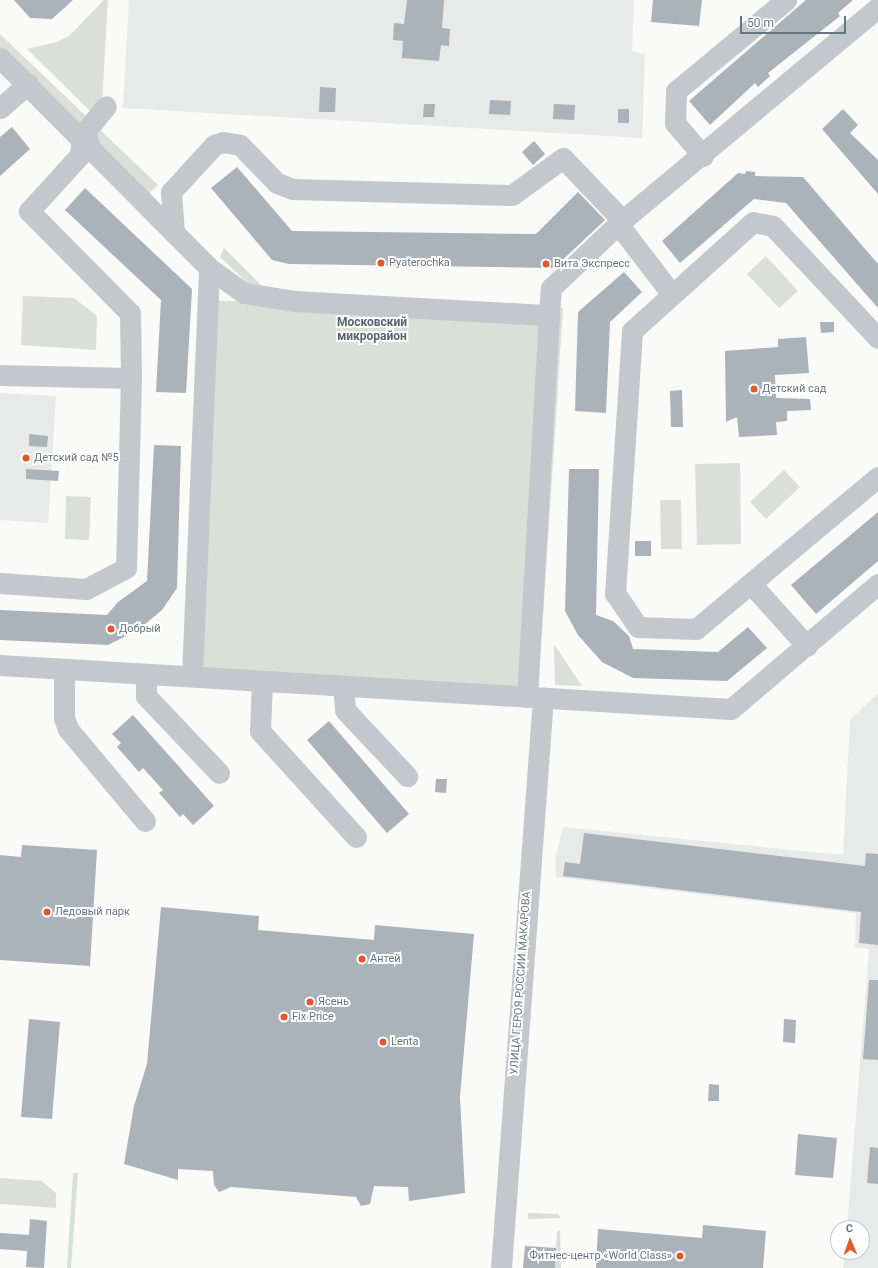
<!DOCTYPE html>
<meta charset="utf-8">
<style>
body{margin:0}
#map{position:relative;width:878px;height:1268px;overflow:hidden;background:#fafaf8;font-family:Roboto,sans-serif}
div>[style]{position:absolute}
[style*='--x']{left:calc(var(--x)*1px);top:calc(var(--y)*1px);width:calc(var(--w)*1px);rotate:calc(var(--a)*1deg)}
.built>*{inset:0;background:#e8e9e9}
.green>*{inset:0;background:#dadfd7}
.building>*{inset:0;background:#aab3b9}
.minor>*{height:21px;margin:-10.5px;padding:0 10.5px;transform-origin:10.5px;border-radius:10.5px;background:#c3c8cc}
.dots>*{width:11px;height:11px;translate:-50% -50%;box-sizing:border-box;border:2px solid #fff;border-radius:50%}
span{translate:-50% -50%;white-space:nowrap;text-align:center;line-height:1.15;-webkit-text-stroke:4px #fff;paint-order:stroke}
.poi-label{font-size:11px;color:#657683}
.left{translate:0 -50%;text-align:left}
.right{translate:-100% -50%;text-align:right}
.street-label{font-size:11px;color:#657683}
.neighbourhood-label{font-size:12px;color:#57646e;font-weight:700}
.north{position:absolute;left:830px;top:1220px;width:40px;height:40px;box-sizing:border-box;background:#fff;border:1px solid #c1c8cd;border-radius:50%;rotate:358deg;font-size:11px;font-weight:700;line-height:16px;text-align:center;color:#657683}
.north::after{content:'';display:block;margin:auto;width:14px;height:18px;background:#e4572e;clip-path:polygon(50% 0,100% 100%,50% 72%,0 100%)}
.scale{position:absolute;left:740px;top:16px;width:106px;height:18px;box-sizing:border-box;border:2px solid #657683;border-top:0;padding-left:5px;font-size:12px;line-height:14px;white-space:nowrap;color:#657683;-webkit-text-stroke:3px #fff;paint-order:stroke}
</style>
<div id="map">
<div class="built">
<div style="clip-path:polygon(129px 0,634px 0,632px 51px,645px 54px,642px 138px,123px 108px)"></div>
<div style="clip-path:polygon(0 393px,56px 396px,48px 523px,0 520px)"></div>
<div style="clip-path:polygon(878px 693px,878px 1268px,843px 1268px,845px 1252px,862px 1252px,862px 1228px,847px 1228px,869px 949px,855px 947px,856px 913px,556px 877px,555px 860px,563px 827px,843px 855px,850px 720px)"></div>
</div>
<div class="green">
<div style="clip-path:polygon(104px 0,108px 0,102px 102px,91px 112px,27px 49px,57px 42px,69px 36px)"></div>
<div style="clip-path:polygon(0 34px,88px 118px,80px 125px,0 48px)"></div>
<div style="clip-path:polygon(95px 125px,158px 185px,146px 196px,91px 142px)"></div>
<div style="clip-path:polygon(224px 248px,261px 285px,254px 289px,220px 257px)"></div>
<div style="clip-path:polygon(766px 256px,798px 291px,779px 308px,747px 274px)"></div>
<div style="clip-path:polygon(23px 296px,74px 298px,97px 316px,96px 350px,21px 345px)"></div>
<div style="clip-path:polygon(210px 300px,546px 317px,525px 693px,194px 676px)"></div>
<div style="clip-path:polygon(559px 307px,563px 308px,542px 633px,538px 633px)"></div>
<div style="clip-path:polygon(740px 463px,741px 544px,697px 545px,695px 464px)"></div>
<div style="clip-path:polygon(784px 470px,800px 487px,766px 519px,750px 502px)"></div>
<div style="clip-path:polygon(66px 496px,91px 497px,89px 540px,65px 539px)"></div>
<div style="clip-path:polygon(660px 500px,681px 500px,682px 549px,661px 549px)"></div>
<div style="clip-path:polygon(554px 644px,582px 686px,555px 685px)"></div>
<div style="clip-path:polygon(73px 1173px,78px 1173px,71px 1268px,67px 1268px)"></div>
<div style="clip-path:polygon(0 1178px,42px 1181px,56px 1193px,56px 1208px,0 1204px)"></div>
<div style="clip-path:polygon(528px 1213px,558px 1214px,561px 1218px,528px 1219px)"></div>
<div style="clip-path:polygon(560px 1230px,561px 1268px,555px 1268px,557px 1232px)"></div>
</div>
<div class="building">
<div style="clip-path:polygon(14px 0,73px 0,52px 19px,30px 18px)"></div>
<div style="clip-path:polygon(407px 0,444px 0,442px 28px,450px 29px,449px 46px,441px 45px,439px 61px,402px 58px,403px 41px,393px 40px,394px 23px,404px 24px)"></div>
<div style="clip-path:polygon(653px 0,702px 0,699px 26px,651px 22px)"></div>
<div style="clip-path:polygon(806px 0,853px 0,838px 13px,840px 16px,768px 73px,770px 76px,758px 87px,755px 83px,710px 125px,689px 101px)"></div>
<div style="clip-path:polygon(320px 87px,336px 88px,335px 112px,319px 112px)"></div>
<div style="clip-path:polygon(490px 100px,511px 101px,510px 115px,489px 114px)"></div>
<div style="clip-path:polygon(424px 104px,435px 104px,434px 117px,423px 117px)"></div>
<div style="clip-path:polygon(554px 104px,575px 105px,574px 120px,553px 119px)"></div>
<div style="clip-path:polygon(618px 109px,629px 109px,629px 123px,618px 123px)"></div>
<div style="clip-path:polygon(843px 109px,858px 125px,850px 133px,878px 160px,878px 194px,822px 129px)"></div>
<div style="clip-path:polygon(12px 127px,30px 149px,0 176px,0 137px)"></div>
<div style="clip-path:polygon(534px 141px,545px 154px,533px 165px,522px 152px)"></div>
<div style="clip-path:polygon(237px 167px,292px 231px,536px 234px,578px 192px,605px 220px,554px 268px,289px 264px,272px 260px,211px 188px)"></div>
<div style="clip-path:polygon(746px 171px,755px 172px,755px 176px,803px 177px,878px 264px,878px 308px,786px 203px,754px 199px,680px 263px,662px 241px,738px 173px,745px 174px)"></div>
<div style="clip-path:polygon(85px 188px,192px 289px,186px 393px,156px 392px,161px 300px,65px 210px)"></div>
<div style="clip-path:polygon(624px 272px,642px 292px,610px 322px,606px 413px,575px 411px,578px 312px)"></div>
<div style="clip-path:polygon(820px 322px,834px 322px,834px 332px,821px 333px)"></div>
<div style="clip-path:polygon(806px 337px,809px 373px,775px 375px,776px 398px,810px 399px,811px 410px,787px 411px,787px 421px,776px 422px,777px 435px,739px 437px,737px 417px,726px 422px,725px 351px,778px 347px,778px 339px)"></div>
<div style="clip-path:polygon(682px 390px,683px 427px,671px 427px,670px 391px)"></div>
<div style="clip-path:polygon(29px 434px,48px 436px,47px 447px,29px 446px)"></div>
<div style="clip-path:polygon(154px 445px,181px 446px,177px 588px,162px 610px,138px 630px,108px 645px,0 640px,0 610px,107px 615px,118px 602px,147px 581px)"></div>
<div style="clip-path:polygon(26px 469px,59px 471px,58px 481px,26px 479px)"></div>
<div style="clip-path:polygon(569px 469px,599px 469px,596px 615px,613px 621px,629px 636px,633px 649px,718px 652px,748px 627px,767px 648px,727px 681px,633px 678px,602px 662px,578px 635px,565px 611px)"></div>
<div style="clip-path:polygon(878px 512px,878px 561px,816px 614px,791px 585px)"></div>
<div style="clip-path:polygon(635px 541px,651px 541px,651px 556px,635px 556px)"></div>
<div style="clip-path:polygon(133px 715px,214px 806px,193px 825px,183px 814px,180px 817px,159px 793px,163px 790px,143px 768px,139px 772px,117px 747px,121px 743px,112px 734px)"></div>
<div style="clip-path:polygon(329px 721px,409px 814px,387px 833px,307px 740px)"></div>
<div style="clip-path:polygon(436px 779px,447px 779px,446px 793px,435px 792px)"></div>
<div style="clip-path:polygon(584px 833px,865px 866px,866px 853px,878px 854px,878px 945px,859px 943px,861px 912px,563px 876px,565px 862px,580px 864px)"></div>
<div style="clip-path:polygon(22px 845px,97px 850px,90px 966px,0 960px,0 855px,21px 857px)"></div>
<div style="clip-path:polygon(161px 907px,259px 916px,258px 930px,374px 940px,375px 925px,474px 934px,460px 1097px,465px 1193px,409px 1201px,408px 1187px,374px 1186px,370px 1204px,361px 1206px,356px 1197px,231px 1187px,219px 1192px,214px 1185px,213px 1171px,178px 1169px,178px 1180px,124px 1164px,134px 1106px,147px 1064px)"></div>
<div style="clip-path:polygon(869px 980px,878px 980px,878px 1060px,863px 1059px)"></div>
<div style="clip-path:polygon(29px 1019px,60px 1022px,52px 1119px,21px 1117px)"></div>
<div style="clip-path:polygon(784px 1019px,796px 1020px,795px 1043px,783px 1042px)"></div>
<div style="clip-path:polygon(709px 1084px,719px 1085px,719px 1101px,708px 1101px)"></div>
<div style="clip-path:polygon(798px 1134px,837px 1138px,833px 1178px,795px 1175px)"></div>
<div style="clip-path:polygon(870px 1147px,878px 1148px,878px 1184px,867px 1183px)"></div>
<div style="clip-path:polygon(30px 1219px,47px 1221px,44px 1268px,26px 1267px,27px 1251px,0 1249px,0 1233px,29px 1235px)"></div>
<div style="clip-path:polygon(703px 1225px,766px 1231px,763px 1268px,596px 1268px,598px 1229px,702px 1238px)"></div>
<div style="clip-path:polygon(525px 1246px,556px 1248px,555px 1268px,523px 1268px)"></div>
</div>
<div class="minor">
<div style="--x:0;--y:58;--w:296;--a:45.1"></div>
<div style="--x:209;--y:268;--w:43;--a:35.5"></div>
<div style="--x:244;--y:293;--w:52;--a:8.9"></div>
<div style="--x:295;--y:301;--w:254;--a:3.2"></div>
<div style="--x:549;--y:315;--w:27;--a:-86"></div>
<div style="--x:551;--y:288;--w:93;--a:-43.7"></div>
<div style="--x:618;--y:224;--w:339;--a:-39.8"></div>
<div style="--x:0;--y:108;--w:37;--a:-41"></div>
<div style="--x:82;--y:138;--w:17;--a:97"></div>
<div style="--x:80;--y:155;--w:76;--a:132.3"></div>
<div style="--x:29;--y:211;--w:144;--a:45.3"></div>
<div style="--x:130;--y:313;--w:65;--a:89.1"></div>
<div style="--x:89;--y:145;--w:14;--a:-107"></div>
<div style="--x:85;--y:132;--w:33;--a:-51"></div>
<div style="--x:703;--y:156;--w:43;--a:-130.3"></div>
<div style="--x:675;--y:123;--w:32;--a:-88"></div>
<div style="--x:676;--y:91;--w:143;--a:-39.6"></div>
<div style="--x:618;--y:224;--w:87;--a:52.5"></div>
<div style="--x:174;--y:233;--w:41;--a:-94.2"></div>
<div style="--x:171;--y:192;--w:64;--a:-47.5"></div>
<div style="--x:214;--y:145;--w:9;--a:-18"></div>
<div style="--x:223;--y:142;--w:17;--a:10"></div>
<div style="--x:240;--y:145;--w:53;--a:45.8"></div>
<div style="--x:277;--y:183;--w:17;--a:21"></div>
<div style="--x:293;--y:189;--w:219;--a:1.6"></div>
<div style="--x:512;--y:195;--w:63;--a:-36"></div>
<div style="--x:563;--y:158;--w:87;--a:46.4"></div>
<div style="--x:878;--y:338;--w:154;--a:-133.2"></div>
<div style="--x:773;--y:226;--w:20;--a:-169"></div>
<div style="--x:753;--y:222;--w:163;--a:138"></div>
<div style="--x:632;--y:331;--w:263;--a:93.7"></div>
<div style="--x:615;--y:593;--w:41;--a:55.9"></div>
<div style="--x:638;--y:627;--w:58;--a:2"></div>
<div style="--x:696;--y:629;--w:237;--a:-39.9"></div>
<div style="--x:0;--y:375;--w:131;--a:1.3"></div>
<div style="--x:131;--y:378;--w:190;--a:91.5"></div>
<div style="--x:126;--y:568;--w:45;--a:152.3"></div>
<div style="--x:86;--y:589;--w:86;--a:-176"></div>
<div style="--x:752;--y:585;--w:82;--a:48"></div>
<div style="--x:0;--y:665;--w:732;--a:3.44"></div>
<div style="--x:731;--y:709;--w:193;--a:-40.4"></div>
<div style="--x:64;--y:669;--w:49;--a:90"></div>
<div style="--x:64;--y:718;--w:12;--a:70"></div>
<div style="--x:68;--y:729;--w:120;--a:50.1"></div>
<div style="--x:146;--y:674;--w:22;--a:90"></div>
<div style="--x:146;--y:696;--w:106;--a:46.5"></div>
<div style="--x:192;--y:676;--w:408;--a:-87.6"></div>
<div style="--x:262;--y:681;--w:50;--a:92.3"></div>
<div style="--x:260;--y:731;--w:143;--a:47.8"></div>
<div style="--x:343;--y:686;--w:24;--a:85"></div>
<div style="--x:345;--y:710;--w:91;--a:46.8"></div>
<div style="--x:527;--y:697;--w:383;--a:-86.7"></div>
<div style="--x:501;--y:1268;--w:572;--a:-85.79"></div>
</div>
<div class="dots">
<div style="left:381px;top:263px;background:#e4572e"></div>
<div style="left:546px;top:264px;background:#e4572e"></div>
<div style="left:754px;top:389px;background:#e4572e"></div>
<div style="left:26px;top:458px;background:#e4572e"></div>
<div style="left:111px;top:629px;background:#e4572e"></div>
<div style="left:47px;top:912px;background:#e4572e"></div>
<div style="left:362px;top:959px;background:#e4572e"></div>
<div style="left:310px;top:1002px;background:#e4572e"></div>
<div style="left:284px;top:1017px;background:#e4572e"></div>
<div style="left:383px;top:1042px;background:#e4572e"></div>
<div style="left:680px;top:1256px;background:#e4572e"></div>
</div>
<div class="poi-label">
<span class="left" style="left:389px;top:263px">Pyaterochka</span>
<span class="left" style="left:554px;top:264px">Вита Экспресс</span>
<span class="left" style="left:762px;top:389px">Детский сад</span>
<span class="left" style="left:34px;top:458px">Детский сад №5</span>
<span class="left" style="left:119px;top:629px">Добрый</span>
<span class="left" style="left:55px;top:912px">Ледовый парк</span>
<span class="left" style="left:370px;top:959px">Антей</span>
<span class="left" style="left:318px;top:1002px">Ясень</span>
<span class="left" style="left:292px;top:1017px">Fix Price</span>
<span class="left" style="left:391px;top:1042px">Lenta</span>
<span class="right" style="left:672px;top:1256px">Фитнес-центр «World Class»</span>
</div>
<div class="street-label">
<span style="left:521px;top:983px;rotate:-86deg">УЛИЦА ГЕРОЯ РОССИИ МАКАРОВА</span>
</div>
<div class="neighbourhood-label">
<span style="left:372px;top:330px">Московский<br>микрорайон</span>
</div>
<div class="north">С</div>
<div class="scale">50 m</div>
</div>
